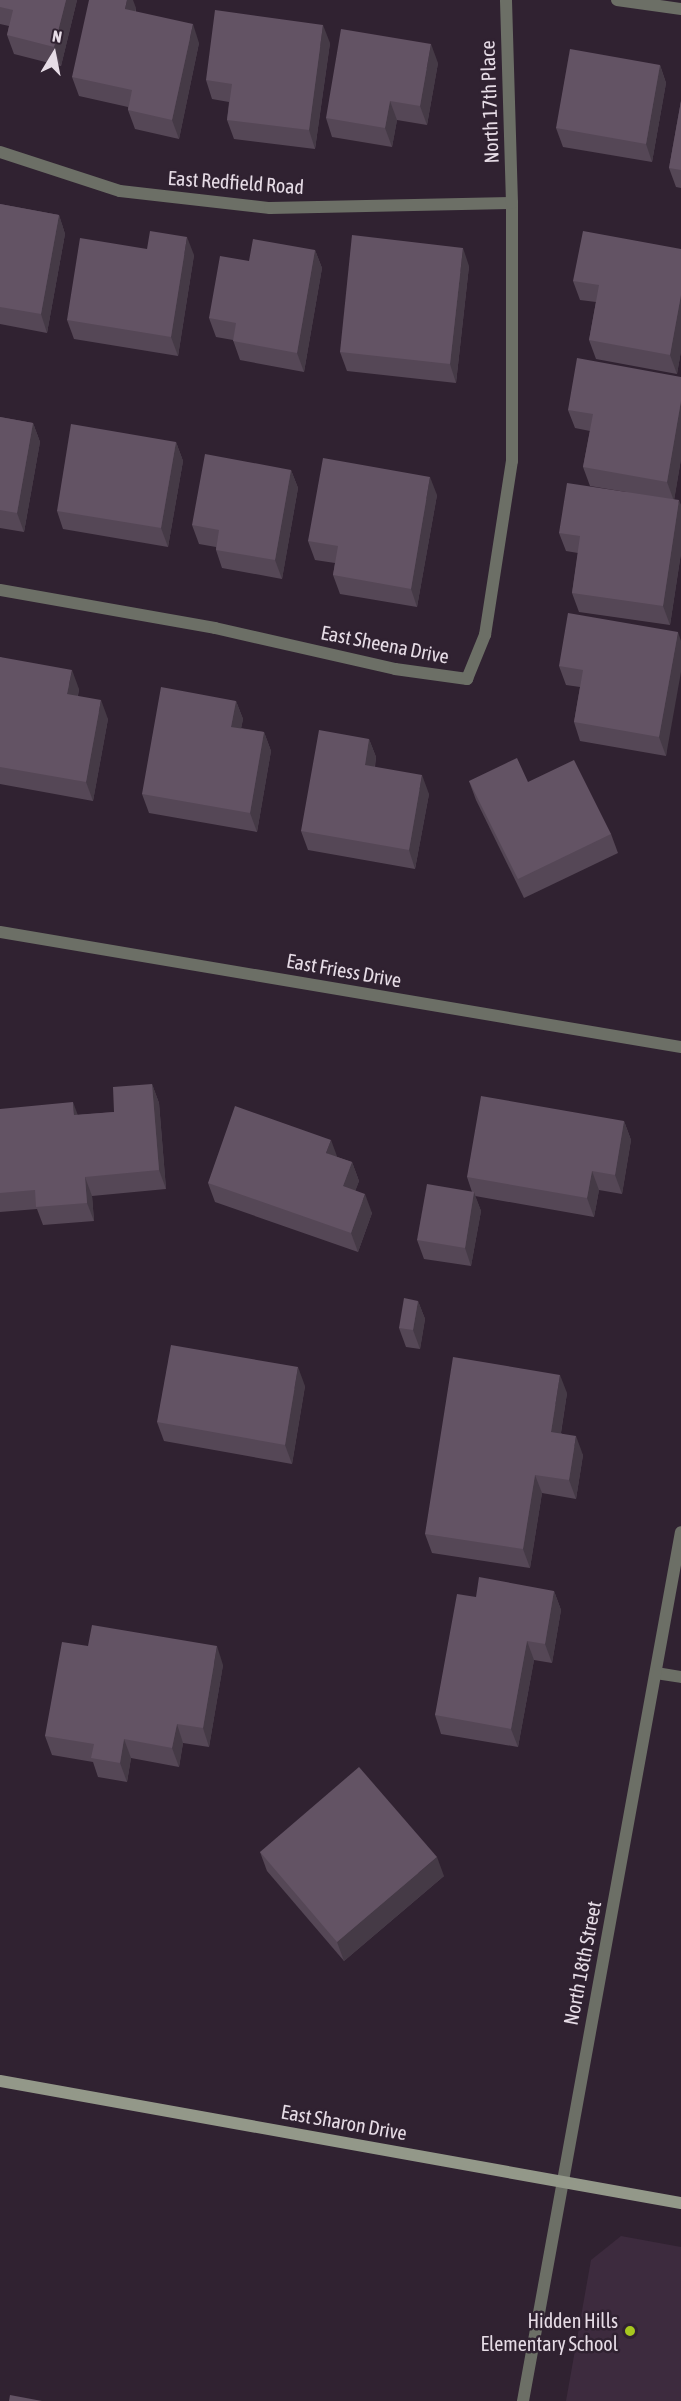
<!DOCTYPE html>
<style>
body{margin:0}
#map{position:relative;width:681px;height:2401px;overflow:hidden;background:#302231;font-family:"Asap Condensed",sans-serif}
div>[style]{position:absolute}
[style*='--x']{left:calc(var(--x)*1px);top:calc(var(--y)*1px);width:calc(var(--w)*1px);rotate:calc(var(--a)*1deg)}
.built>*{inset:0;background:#3d2b3e}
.street>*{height:12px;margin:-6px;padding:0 6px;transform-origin:6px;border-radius:6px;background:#6c6f66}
.secondary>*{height:12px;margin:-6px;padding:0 6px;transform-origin:6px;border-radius:6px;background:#939889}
.wall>*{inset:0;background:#554756}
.shaded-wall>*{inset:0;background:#453a46}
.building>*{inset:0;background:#635364}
.dots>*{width:16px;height:16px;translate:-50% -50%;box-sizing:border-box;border:3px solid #302231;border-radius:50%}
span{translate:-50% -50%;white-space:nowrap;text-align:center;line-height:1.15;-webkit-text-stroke:5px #302231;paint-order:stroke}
.street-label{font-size:20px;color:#e6dce6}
.poi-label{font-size:20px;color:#e6dce6}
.right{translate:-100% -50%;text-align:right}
.north{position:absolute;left:24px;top:24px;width:60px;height:60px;-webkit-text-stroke:4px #302231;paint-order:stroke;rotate:10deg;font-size:16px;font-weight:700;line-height:24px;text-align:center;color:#e6dce6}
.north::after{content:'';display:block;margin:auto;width:21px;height:27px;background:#e6dce6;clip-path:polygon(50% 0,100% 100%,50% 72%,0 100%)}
</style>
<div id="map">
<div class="built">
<div style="clip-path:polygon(621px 2236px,681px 2247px,681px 2401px,566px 2401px,591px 2260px)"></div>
</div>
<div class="street">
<div style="--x:617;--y:0;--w:65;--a:8"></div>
<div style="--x:0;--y:152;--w:126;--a:18"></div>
<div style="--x:120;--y:191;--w:151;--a:6.5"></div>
<div style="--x:270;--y:208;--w:242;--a:-1.2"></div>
<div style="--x:0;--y:590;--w:218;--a:10"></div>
<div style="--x:215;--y:628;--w:185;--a:12.8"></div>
<div style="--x:395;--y:669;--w:73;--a:7.9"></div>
<div style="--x:467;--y:679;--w:48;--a:-67.8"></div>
<div style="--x:485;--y:635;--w:176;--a:-81.2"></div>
<div style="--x:512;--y:461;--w:258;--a:-90"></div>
<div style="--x:512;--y:203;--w:203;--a:-91.7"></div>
<div style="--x:0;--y:932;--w:691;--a:9.59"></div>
<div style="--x:656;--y:1673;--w:25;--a:9"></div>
<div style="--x:523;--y:2401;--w:883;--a:-79.7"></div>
</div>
<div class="secondary">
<div style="--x:0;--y:2081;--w:692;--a:10.16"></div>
</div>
<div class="wall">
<div style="clip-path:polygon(0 0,77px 0,61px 66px,14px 54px,7px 35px,9px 26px,0 24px)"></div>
<div style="clip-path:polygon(136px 8px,136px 12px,199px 43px,179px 139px,135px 129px,128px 110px,128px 107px,79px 96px,72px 77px)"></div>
<div style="clip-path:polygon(330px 43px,315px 149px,234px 139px,227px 120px,229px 102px,212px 99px,206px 80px)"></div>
<div style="clip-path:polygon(438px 63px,427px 125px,397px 120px,392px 147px,332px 137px,326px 118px)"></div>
<div style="clip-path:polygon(660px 65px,666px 83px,652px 162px,563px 147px,556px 128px)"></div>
<div style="clip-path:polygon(681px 101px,681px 188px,676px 187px,669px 168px)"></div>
<div style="clip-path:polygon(0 204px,59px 215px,65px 234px,47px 333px,0 324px)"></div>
<div style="clip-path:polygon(147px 249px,194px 255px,178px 356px,74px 339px,67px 320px)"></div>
<div style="clip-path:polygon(681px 249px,681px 351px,677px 374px,596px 359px,589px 340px,596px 302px,580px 300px,573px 281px)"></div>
<div style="clip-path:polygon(315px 250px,322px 268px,304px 372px,240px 360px,233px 340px,216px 337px,209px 318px,249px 261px)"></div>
<div style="clip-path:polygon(469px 266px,456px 383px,347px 371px,340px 352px)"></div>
<div style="clip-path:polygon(681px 377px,681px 459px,674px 500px,681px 505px,681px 553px,670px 625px,579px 612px,572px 593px,578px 553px,566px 551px,559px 533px,626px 492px,590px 486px,583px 467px,590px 431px,575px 428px,568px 410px)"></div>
<div style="clip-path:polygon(0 417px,33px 423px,40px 442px,24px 532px,0 528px)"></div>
<div style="clip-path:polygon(176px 442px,183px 461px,168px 547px,63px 529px,57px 511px)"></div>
<div style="clip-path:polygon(291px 470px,298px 488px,282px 579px,222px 568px,216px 550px,216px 547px,199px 544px,192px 525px)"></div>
<div style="clip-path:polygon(437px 495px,417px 607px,340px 594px,333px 575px,335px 563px,315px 560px,308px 541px)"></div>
<div style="clip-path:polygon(678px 632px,666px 756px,580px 741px,574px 722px,580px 687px,566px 685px,559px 666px)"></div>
<div style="clip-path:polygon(0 657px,79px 689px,78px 696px,108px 719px,93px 801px,0 784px)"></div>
<div style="clip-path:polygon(236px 701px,243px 719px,241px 728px,264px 732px,271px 751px,257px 832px,149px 813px,142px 794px)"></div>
<div style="clip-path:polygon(369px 739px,376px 757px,375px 767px,429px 794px,415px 869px,308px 850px,301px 831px)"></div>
<div style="clip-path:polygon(469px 781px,528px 782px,611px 834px,618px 853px,524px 898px,476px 800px)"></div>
<div style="clip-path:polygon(152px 1084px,159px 1103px,166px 1189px,92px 1196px,94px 1221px,43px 1225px,37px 1209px,0 1212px,0 1109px,78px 1115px,114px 1112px)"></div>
<div style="clip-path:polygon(624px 1121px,631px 1140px,622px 1194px,599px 1190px,594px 1217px,475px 1196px,481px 1211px,471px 1266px,424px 1259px,417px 1240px,472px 1192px,467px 1177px)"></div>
<div style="clip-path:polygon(337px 1157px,352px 1162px,359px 1181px,355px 1191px,372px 1213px,358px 1252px,215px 1202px,208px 1183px)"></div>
<div style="clip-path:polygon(418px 1301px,425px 1319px,420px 1349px,406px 1347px,399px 1328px)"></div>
<div style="clip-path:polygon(305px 1386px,292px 1464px,164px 1441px,157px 1422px)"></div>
<div style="clip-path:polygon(567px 1393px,561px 1433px,583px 1455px,576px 1499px,542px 1493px,530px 1568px,432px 1553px,425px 1534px)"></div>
<div style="clip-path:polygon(554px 1591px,561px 1610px,552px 1663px,534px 1660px,518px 1747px,441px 1734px,435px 1715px,476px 1597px)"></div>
<div style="clip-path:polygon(88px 1646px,223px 1665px,209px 1747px,183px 1743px,179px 1767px,131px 1758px,127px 1782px,98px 1777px,93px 1762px,52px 1755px,45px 1736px)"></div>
<div style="clip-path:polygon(260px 1852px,444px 1876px,344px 1961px,267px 1871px)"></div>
</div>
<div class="shaded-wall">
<div style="clip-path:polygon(66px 0,77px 0,61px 66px,54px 47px)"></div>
<div style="clip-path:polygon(127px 0,133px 0,136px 8px,132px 28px,125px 9px)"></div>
<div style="clip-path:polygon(193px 24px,199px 43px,179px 139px,172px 120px)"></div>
<div style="clip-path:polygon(323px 25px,330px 43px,315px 149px,309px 130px)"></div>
<div style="clip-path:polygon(431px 44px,438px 63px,427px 125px,420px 106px)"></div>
<div style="clip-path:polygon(660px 65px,666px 83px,652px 162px,646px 144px)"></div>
<div style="clip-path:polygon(390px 101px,397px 120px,392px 147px,385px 128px)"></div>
<div style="clip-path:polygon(59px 215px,65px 234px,47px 333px,41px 314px)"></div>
<div style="clip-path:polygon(187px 237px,194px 255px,178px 356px,171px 337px)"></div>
<div style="clip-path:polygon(463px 248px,469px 266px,456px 383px,450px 364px)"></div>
<div style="clip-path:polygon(315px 250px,322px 268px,304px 372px,297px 353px)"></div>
<div style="clip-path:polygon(681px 295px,681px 351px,677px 374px,670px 355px)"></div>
<div style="clip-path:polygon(681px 401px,681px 459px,674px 501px,667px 482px)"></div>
<div style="clip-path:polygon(33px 423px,40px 442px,24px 532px,17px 513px)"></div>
<div style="clip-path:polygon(176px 442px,183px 461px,168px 547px,161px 528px)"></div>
<div style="clip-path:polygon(291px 470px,298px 488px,282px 579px,275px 560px)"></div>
<div style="clip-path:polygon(430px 477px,437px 495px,417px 607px,411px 589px)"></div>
<div style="clip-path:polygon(679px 500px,681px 505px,681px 553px,670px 625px,663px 606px)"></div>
<div style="clip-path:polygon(678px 632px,681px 641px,681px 672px,666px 756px,659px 737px)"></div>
<div style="clip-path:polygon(72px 670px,79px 689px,74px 713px,67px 694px)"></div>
<div style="clip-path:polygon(101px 700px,108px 719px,93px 801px,86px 782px)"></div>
<div style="clip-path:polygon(236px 701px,243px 719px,238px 745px,231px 727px)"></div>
<div style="clip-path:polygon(264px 732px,271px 751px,257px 832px,250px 813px)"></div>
<div style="clip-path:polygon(369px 739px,376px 757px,372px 784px,365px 765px)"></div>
<div style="clip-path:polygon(422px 775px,429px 794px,415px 869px,409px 850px)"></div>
<div style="clip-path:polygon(152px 1084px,159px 1103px,166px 1189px,159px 1170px)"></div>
<div style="clip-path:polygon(73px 1102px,80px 1121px,74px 1115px)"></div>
<div style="clip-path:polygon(624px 1121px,631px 1140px,622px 1194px,615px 1175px)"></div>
<div style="clip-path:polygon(331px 1140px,338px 1159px,326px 1153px)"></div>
<div style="clip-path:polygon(352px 1162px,359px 1181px,350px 1205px,343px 1186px)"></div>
<div style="clip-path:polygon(592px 1171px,599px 1190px,594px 1217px,587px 1198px)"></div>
<div style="clip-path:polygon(85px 1177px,92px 1196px,94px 1221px,87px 1203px)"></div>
<div style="clip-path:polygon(474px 1192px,481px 1211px,471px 1266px,465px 1248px)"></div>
<div style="clip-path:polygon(365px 1194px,372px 1213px,358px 1252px,351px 1233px)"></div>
<div style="clip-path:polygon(418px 1301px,425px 1319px,420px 1349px,413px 1330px)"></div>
<div style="clip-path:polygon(298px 1367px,305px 1386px,292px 1464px,285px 1445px)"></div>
<div style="clip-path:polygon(560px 1375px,567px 1393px,558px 1451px,551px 1432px)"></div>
<div style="clip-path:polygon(576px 1436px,583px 1455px,576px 1499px,569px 1480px)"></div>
<div style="clip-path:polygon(535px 1475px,542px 1493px,530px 1568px,523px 1549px)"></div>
<div style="clip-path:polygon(554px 1591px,561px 1610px,552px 1663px,545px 1644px)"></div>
<div style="clip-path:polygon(527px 1641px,534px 1660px,518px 1747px,511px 1729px)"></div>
<div style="clip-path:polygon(217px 1646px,223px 1665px,209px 1747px,203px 1728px)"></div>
<div style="clip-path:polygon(177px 1724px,183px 1743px,179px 1767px,172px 1748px)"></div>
<div style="clip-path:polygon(124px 1739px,131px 1758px,127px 1782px,120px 1763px)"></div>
<div style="clip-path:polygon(437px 1857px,444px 1876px,344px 1961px,337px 1942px)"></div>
</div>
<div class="building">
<div style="clip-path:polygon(0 0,66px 0,54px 47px,7px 35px,13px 10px,0 7px)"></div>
<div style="clip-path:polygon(89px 0,127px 0,125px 9px,193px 24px,172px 120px,128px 110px,132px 90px,72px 77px)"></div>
<div style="clip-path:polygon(215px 10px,323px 25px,309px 130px,227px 120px,232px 84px,206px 80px)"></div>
<div style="clip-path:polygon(341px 29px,431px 44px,420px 106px,390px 101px,385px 128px,326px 118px)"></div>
<div style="clip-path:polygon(570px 49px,660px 65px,646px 144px,556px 128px)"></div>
<div style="clip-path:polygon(681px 101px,681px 170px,669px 168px)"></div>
<div style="clip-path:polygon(0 204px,59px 215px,41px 314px,0 307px)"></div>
<div style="clip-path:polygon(150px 231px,187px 237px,171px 337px,67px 320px,80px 238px,147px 249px)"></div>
<div style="clip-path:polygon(583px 231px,681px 249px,681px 295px,670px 355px,589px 340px,599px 285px,573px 281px)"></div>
<div style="clip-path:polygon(352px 235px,463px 248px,450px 364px,340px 352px)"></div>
<div style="clip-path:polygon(253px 239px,315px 250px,297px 353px,233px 341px,236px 323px,209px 318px,220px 256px,249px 261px)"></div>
<div style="clip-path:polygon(577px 358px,681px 377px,681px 401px,667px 482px,583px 467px,593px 414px,568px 410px)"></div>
<div style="clip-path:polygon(0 417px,33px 423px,17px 513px,0 510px)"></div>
<div style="clip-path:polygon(71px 424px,176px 442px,161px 528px,57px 511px)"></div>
<div style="clip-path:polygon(205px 454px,291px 470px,275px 560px,216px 550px,219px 530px,192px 525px)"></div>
<div style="clip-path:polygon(323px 458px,430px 477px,411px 589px,333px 575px,338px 546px,308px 541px)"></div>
<div style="clip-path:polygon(567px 483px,679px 500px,663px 606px,572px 593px,580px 536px,559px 533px)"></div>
<div style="clip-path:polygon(568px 613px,678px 632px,659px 737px,574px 722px,583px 670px,559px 666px)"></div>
<div style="clip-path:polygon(0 657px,72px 670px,67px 694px,101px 700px,86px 782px,0 767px)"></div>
<div style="clip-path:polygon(161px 687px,236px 701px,231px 727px,264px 732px,250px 813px,142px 794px)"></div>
<div style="clip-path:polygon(319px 730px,369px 739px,365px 765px,422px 775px,409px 850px,301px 831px)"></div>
<div style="clip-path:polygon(517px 758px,528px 782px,574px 760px,611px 834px,518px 879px,469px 781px)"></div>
<div style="clip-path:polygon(152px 1084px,159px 1170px,85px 1177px,87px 1203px,36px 1207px,35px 1190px,0 1193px,0 1109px,73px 1102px,74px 1115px,114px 1112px,113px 1087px)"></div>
<div style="clip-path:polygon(481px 1096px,624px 1121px,615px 1175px,592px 1171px,587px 1198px,467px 1177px)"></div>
<div style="clip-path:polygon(235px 1106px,331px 1140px,326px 1153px,352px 1162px,343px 1186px,365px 1194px,351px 1233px,208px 1183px)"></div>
<div style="clip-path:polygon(427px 1184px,474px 1192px,465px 1248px,417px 1240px)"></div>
<div style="clip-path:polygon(404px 1298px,418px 1301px,413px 1330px,399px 1328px)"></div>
<div style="clip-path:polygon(171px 1345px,298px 1367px,285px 1445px,157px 1422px)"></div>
<div style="clip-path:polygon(453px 1357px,560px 1375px,551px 1432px,576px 1436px,569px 1480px,535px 1475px,523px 1549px,425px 1534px)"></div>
<div style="clip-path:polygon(479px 1577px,554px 1591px,545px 1644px,527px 1641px,511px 1729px,435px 1715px,457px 1594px,476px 1597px)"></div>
<div style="clip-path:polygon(92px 1625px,217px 1646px,203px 1728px,177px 1724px,172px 1748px,124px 1739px,120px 1763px,91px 1758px,94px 1744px,45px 1736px,62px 1642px,88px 1646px)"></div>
<div style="clip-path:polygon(359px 1767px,437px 1857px,337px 1942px,260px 1852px)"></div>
<div style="clip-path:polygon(10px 2395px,42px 2401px,9px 2401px)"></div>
</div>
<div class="dots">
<div style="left:630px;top:2331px;background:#a7c81f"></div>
</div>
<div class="street-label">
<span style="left:489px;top:102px;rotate:-92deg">North 17th Place</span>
<span style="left:236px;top:182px;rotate:4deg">East Redfield Road</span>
<span style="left:385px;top:644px;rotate:11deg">East Sheena Drive</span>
<span style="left:344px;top:970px;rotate:10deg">East Friess Drive</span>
<span style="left:582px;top:1963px;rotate:-79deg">North 18th Street</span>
<span style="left:344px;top:2122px;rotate:10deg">East Sharon Drive</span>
</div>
<div class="poi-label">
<span class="right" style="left:618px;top:2332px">Hidden Hills<br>Elementary School</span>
</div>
<div class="north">N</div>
</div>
